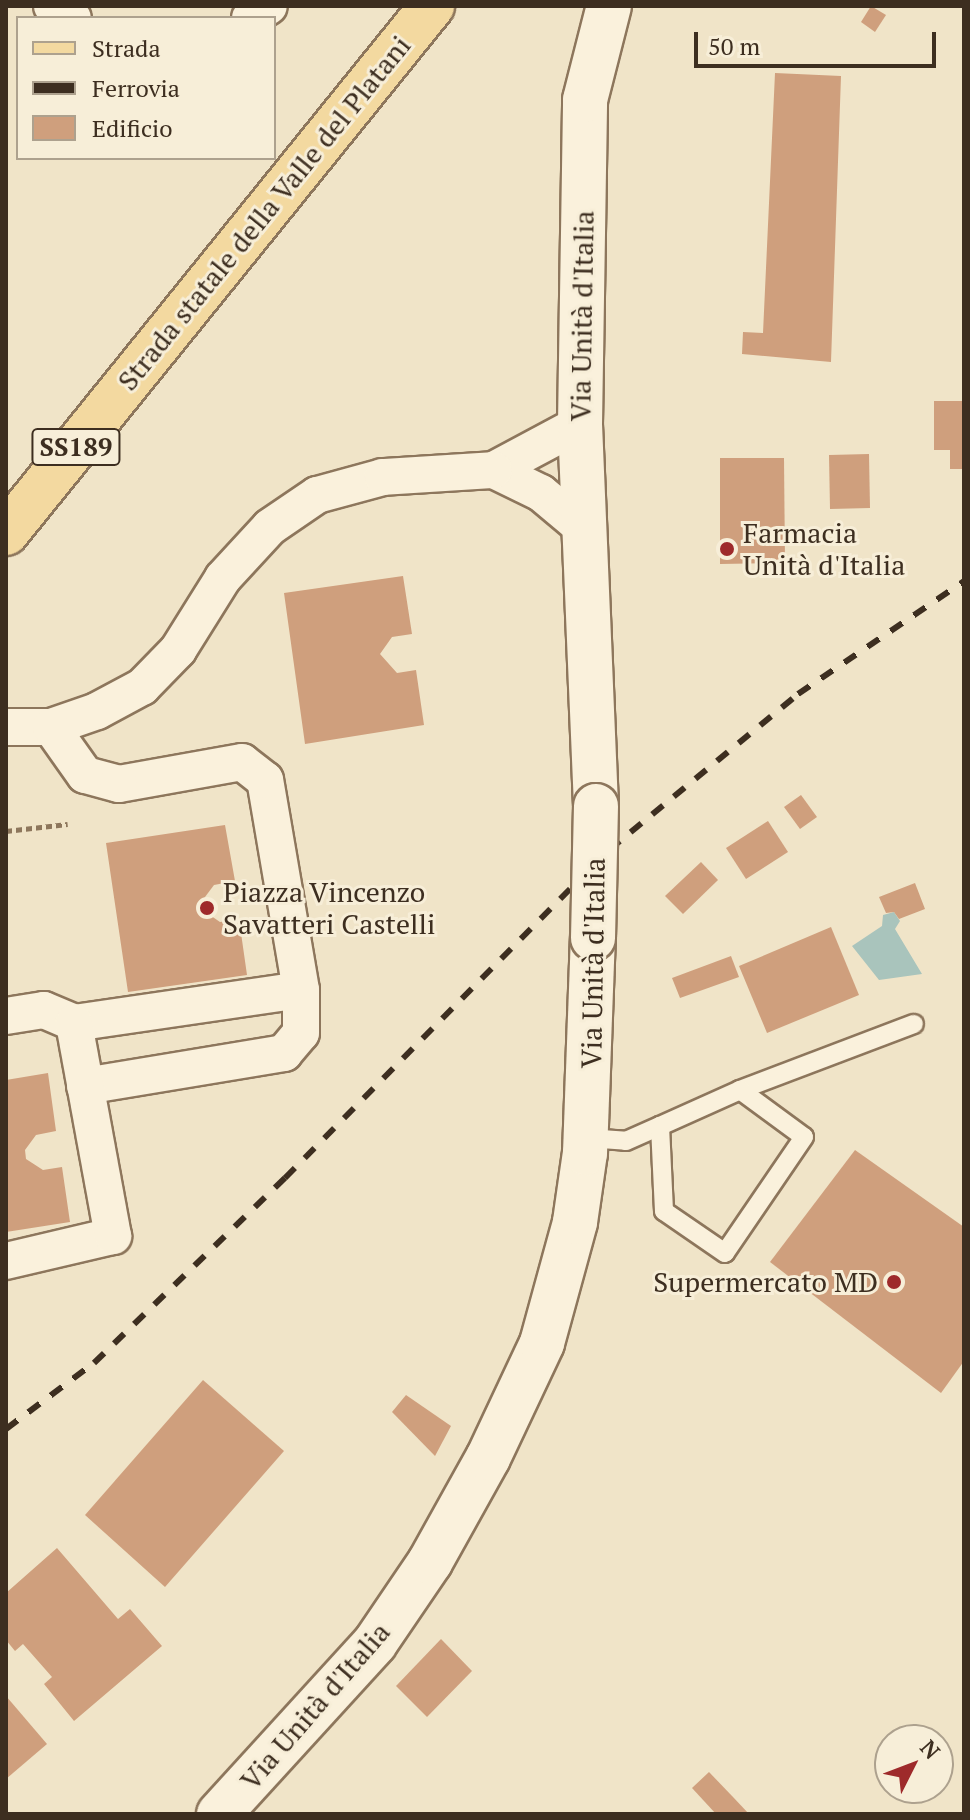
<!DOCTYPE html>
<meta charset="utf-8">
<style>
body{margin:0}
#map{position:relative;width:970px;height:1820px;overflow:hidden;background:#f0e4c8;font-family:"PT Serif",serif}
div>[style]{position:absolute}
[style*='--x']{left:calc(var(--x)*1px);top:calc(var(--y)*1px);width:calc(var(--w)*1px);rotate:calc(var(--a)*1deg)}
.water>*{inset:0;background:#a9c4bc}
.building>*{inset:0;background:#cf9f7d}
.path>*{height:5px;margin-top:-2.5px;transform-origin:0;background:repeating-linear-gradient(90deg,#8d765c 0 6px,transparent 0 10px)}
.roads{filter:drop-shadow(2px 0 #8d765c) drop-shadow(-2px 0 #8d765c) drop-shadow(0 2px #8d765c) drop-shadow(0 -2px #8d765c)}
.service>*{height:18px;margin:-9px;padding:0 9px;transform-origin:9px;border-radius:9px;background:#faf1dc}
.minor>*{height:36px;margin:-18px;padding:0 18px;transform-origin:18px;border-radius:18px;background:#faf1dc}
.tertiary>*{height:44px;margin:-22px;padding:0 22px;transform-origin:22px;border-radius:22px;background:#faf1dc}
.primary>*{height:44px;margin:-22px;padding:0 22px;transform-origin:22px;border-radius:22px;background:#f3d9a0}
.rail>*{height:6px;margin-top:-3px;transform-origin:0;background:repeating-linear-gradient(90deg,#3d2e20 0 14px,transparent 0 28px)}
.bridges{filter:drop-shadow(2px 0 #8d765c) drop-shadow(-2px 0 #8d765c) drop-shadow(0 2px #8d765c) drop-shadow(0 -2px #8d765c)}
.tertiary-bridge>*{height:44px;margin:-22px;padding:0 22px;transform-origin:22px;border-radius:22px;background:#faf1dc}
.dots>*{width:22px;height:22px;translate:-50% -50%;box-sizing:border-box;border:4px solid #f7eed8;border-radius:50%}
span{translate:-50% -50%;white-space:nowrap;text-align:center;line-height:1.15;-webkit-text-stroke:6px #f7eed8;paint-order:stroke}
.shield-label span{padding:2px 6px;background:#f7eed8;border:2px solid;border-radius:6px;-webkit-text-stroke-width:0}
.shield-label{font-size:26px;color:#3d2e20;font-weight:700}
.street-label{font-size:28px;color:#3d2e20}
.poi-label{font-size:28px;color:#3d2e20}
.left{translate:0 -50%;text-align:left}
.right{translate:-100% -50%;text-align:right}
.frame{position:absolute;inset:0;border:8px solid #3d2e20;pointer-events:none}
.legend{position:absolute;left:16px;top:16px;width:260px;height:144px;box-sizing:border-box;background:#f7eed8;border:2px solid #ada18e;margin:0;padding:10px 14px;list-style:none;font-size:24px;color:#3d2e20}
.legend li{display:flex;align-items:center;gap:16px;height:40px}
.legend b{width:40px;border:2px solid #ada18e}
.north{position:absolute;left:874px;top:1724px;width:80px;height:80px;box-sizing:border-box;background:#f7eed8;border:2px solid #ada18e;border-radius:50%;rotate:48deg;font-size:22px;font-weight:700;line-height:32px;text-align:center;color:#3d2e20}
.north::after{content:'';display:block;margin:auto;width:28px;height:36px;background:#9e2a2b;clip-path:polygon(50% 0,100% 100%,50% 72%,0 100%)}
.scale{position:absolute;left:694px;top:32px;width:242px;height:36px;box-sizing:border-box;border:4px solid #3d2e20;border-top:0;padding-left:10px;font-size:24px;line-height:28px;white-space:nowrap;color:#3d2e20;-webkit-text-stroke:6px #f7eed8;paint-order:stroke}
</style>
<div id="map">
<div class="water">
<div style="clip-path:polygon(894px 912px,900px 921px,895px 929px,922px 974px,879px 980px,852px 946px,882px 926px,883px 915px)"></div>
</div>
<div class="building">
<div style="clip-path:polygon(871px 6px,886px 15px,875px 32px,861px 22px)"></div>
<div style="clip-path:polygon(775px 73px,841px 76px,831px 362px,742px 354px,743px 332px,763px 333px)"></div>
<div style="clip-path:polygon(934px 401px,964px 401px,964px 469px,950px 469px,950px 450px,934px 450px)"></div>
<div style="clip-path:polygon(869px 454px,870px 508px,830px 509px,829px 455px)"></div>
<div style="clip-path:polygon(720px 458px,784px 458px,785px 563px,720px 564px)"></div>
<div style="clip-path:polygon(403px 576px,412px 634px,392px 637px,380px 654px,397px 673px,416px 670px,424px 725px,305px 744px,284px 593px)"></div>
<div style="clip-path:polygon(801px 795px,817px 817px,800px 829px,784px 807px)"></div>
<div style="clip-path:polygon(768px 821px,788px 852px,746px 879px,726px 848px)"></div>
<div style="clip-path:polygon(225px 825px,235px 881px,214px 885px,202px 901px,204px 911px,220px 922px,239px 919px,247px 975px,128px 992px,106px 843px)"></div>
<div style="clip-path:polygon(701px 862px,718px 880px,683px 914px,665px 896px)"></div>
<div style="clip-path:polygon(915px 883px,925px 909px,899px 919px,894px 912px,886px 913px,879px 897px)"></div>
<div style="clip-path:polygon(831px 927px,859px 995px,767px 1033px,739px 966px)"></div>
<div style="clip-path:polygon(731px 956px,739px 977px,680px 998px,672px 978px)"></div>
<div style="clip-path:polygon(48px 1073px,56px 1131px,36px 1135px,25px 1150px,26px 1159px,43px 1170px,62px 1167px,70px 1222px,6px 1232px,6px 1080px)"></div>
<div style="clip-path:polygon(855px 1150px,964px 1227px,964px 1361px,941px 1393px,770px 1262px)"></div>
<div style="clip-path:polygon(203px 1380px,284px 1451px,165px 1587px,85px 1515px)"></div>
<div style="clip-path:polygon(406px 1395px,451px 1426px,435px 1456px,392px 1412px)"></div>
<div style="clip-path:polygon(57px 1548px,118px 1619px,130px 1609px,162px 1646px,74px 1721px,44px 1684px,52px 1677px,23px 1644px,15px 1651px,6px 1640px,6px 1593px)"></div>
<div style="clip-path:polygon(441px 1639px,472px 1671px,427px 1717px,396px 1686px)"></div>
<div style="clip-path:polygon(6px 1696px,47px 1744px,6px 1779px)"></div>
<div style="clip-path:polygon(709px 1772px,733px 1797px,749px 1814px,716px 1814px,692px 1788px)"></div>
</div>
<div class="path">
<div style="--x:6;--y:831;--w:62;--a:-6.4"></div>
</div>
<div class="roads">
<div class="service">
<div style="--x:740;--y:1090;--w:186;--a:-20.8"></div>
<div style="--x:587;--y:1138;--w:39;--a:4"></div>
<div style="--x:626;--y:1141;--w:37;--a:-24"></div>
<div style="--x:660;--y:1126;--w:88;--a:-24.2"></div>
<div style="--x:740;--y:1090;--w:79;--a:36.3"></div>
<div style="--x:804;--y:1137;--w:140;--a:124.3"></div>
<div style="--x:725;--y:1253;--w:74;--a:-145.5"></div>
<div style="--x:664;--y:1211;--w:85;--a:-92.7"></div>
</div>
<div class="minor">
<div style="--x:52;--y:6;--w:24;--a:30"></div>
<div style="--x:250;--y:18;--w:22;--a:-32"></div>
<div style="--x:580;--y:424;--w:98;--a:151.9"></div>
<div style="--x:494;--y:470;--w:52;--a:26.1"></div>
<div style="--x:541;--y:493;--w:56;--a:39.9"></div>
<div style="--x:6;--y:727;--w:45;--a:0"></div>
<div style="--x:51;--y:727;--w:49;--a:-19.2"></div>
<div style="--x:97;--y:711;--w:51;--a:-28.1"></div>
<div style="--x:142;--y:687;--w:52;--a:-45.8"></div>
<div style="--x:178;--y:650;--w:85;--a:-58"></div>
<div style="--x:223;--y:578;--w:69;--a:-47.3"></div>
<div style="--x:270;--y:527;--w:57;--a:-34.2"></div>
<div style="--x:317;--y:495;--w:68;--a:-15.3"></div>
<div style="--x:383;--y:477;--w:111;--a:-3.6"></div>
<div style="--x:6;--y:1016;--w:38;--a:-9"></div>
<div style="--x:44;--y:1010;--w:33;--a:23"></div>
<div style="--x:74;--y:1023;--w:229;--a:-8.3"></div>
<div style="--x:301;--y:990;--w:213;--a:-99.7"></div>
<div style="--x:265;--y:780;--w:29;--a:-142"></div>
<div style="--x:242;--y:762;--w:125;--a:169.9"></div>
<div style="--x:119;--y:784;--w:35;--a:-165"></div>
<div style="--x:85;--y:775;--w:59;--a:-125.3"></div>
<div style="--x:85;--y:1086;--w:202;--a:-9.4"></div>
<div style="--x:284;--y:1053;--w:26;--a:-50"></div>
<div style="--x:301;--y:1033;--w:43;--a:-90"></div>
<div style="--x:6;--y:1261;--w:110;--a:-13.2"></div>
<div style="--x:113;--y:1236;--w:217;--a:-100.4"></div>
</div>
<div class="tertiary">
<div style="--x:596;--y:806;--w:382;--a:-92.4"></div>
<div style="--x:580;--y:424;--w:324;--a:-89.1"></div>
<div style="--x:585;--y:100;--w:97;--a:-75.7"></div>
<div style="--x:219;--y:1814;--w:231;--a:-47.6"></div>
<div style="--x:375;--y:1643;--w:98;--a:-55.8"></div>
<div style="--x:430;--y:1562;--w:119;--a:-60.9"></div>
<div style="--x:488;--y:1458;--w:127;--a:-64.8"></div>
<div style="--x:542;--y:1343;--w:125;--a:-74.7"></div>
<div style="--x:575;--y:1222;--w:70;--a:-81.8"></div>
<div style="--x:585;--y:1153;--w:215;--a:-87.9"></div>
</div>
<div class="primary">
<div style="--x:6;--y:533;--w:678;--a:-51.05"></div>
</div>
</div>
<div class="rail">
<div style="--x:6;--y:1429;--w:110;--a:-36.9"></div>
<div style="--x:94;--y:1363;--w:266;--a:-44.1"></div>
<div style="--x:285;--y:1178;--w:461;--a:-45.4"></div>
<div style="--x:609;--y:850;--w:245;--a:-39.5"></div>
<div style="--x:798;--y:694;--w:201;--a:-34.2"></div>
</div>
<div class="bridges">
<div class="tertiary-bridge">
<div style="--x:593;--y:938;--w:132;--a:-88.7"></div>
</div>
</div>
<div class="dots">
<div style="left:727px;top:549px;background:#9e2a2b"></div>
<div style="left:207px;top:908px;background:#9e2a2b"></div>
<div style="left:894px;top:1282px;background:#9e2a2b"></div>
</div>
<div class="shield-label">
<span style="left:76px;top:447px">SS189</span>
</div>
<div class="street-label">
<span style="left:264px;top:213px;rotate:-51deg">Strada statale della Valle del Platani</span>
<span style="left:582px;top:316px;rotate:-89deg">Via Unità d'Italia</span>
<span style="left:593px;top:963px;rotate:-89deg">Via Unità d'Italia</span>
<span style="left:315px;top:1706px;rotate:-49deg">Via Unità d'Italia</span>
</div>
<div class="poi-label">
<span class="left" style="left:743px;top:549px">Farmacia<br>Unità d'Italia</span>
<span class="left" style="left:223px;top:908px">Piazza Vincenzo<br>Savatteri Castelli</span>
<span class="right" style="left:878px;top:1282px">Supermercato MD</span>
</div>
<div class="frame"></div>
<ul class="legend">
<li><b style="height:10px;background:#f3d9a0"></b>Strada</li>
<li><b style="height:10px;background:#3d2e20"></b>Ferrovia</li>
<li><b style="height:22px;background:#cf9f7d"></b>Edificio</li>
</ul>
<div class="north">N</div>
<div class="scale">50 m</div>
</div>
